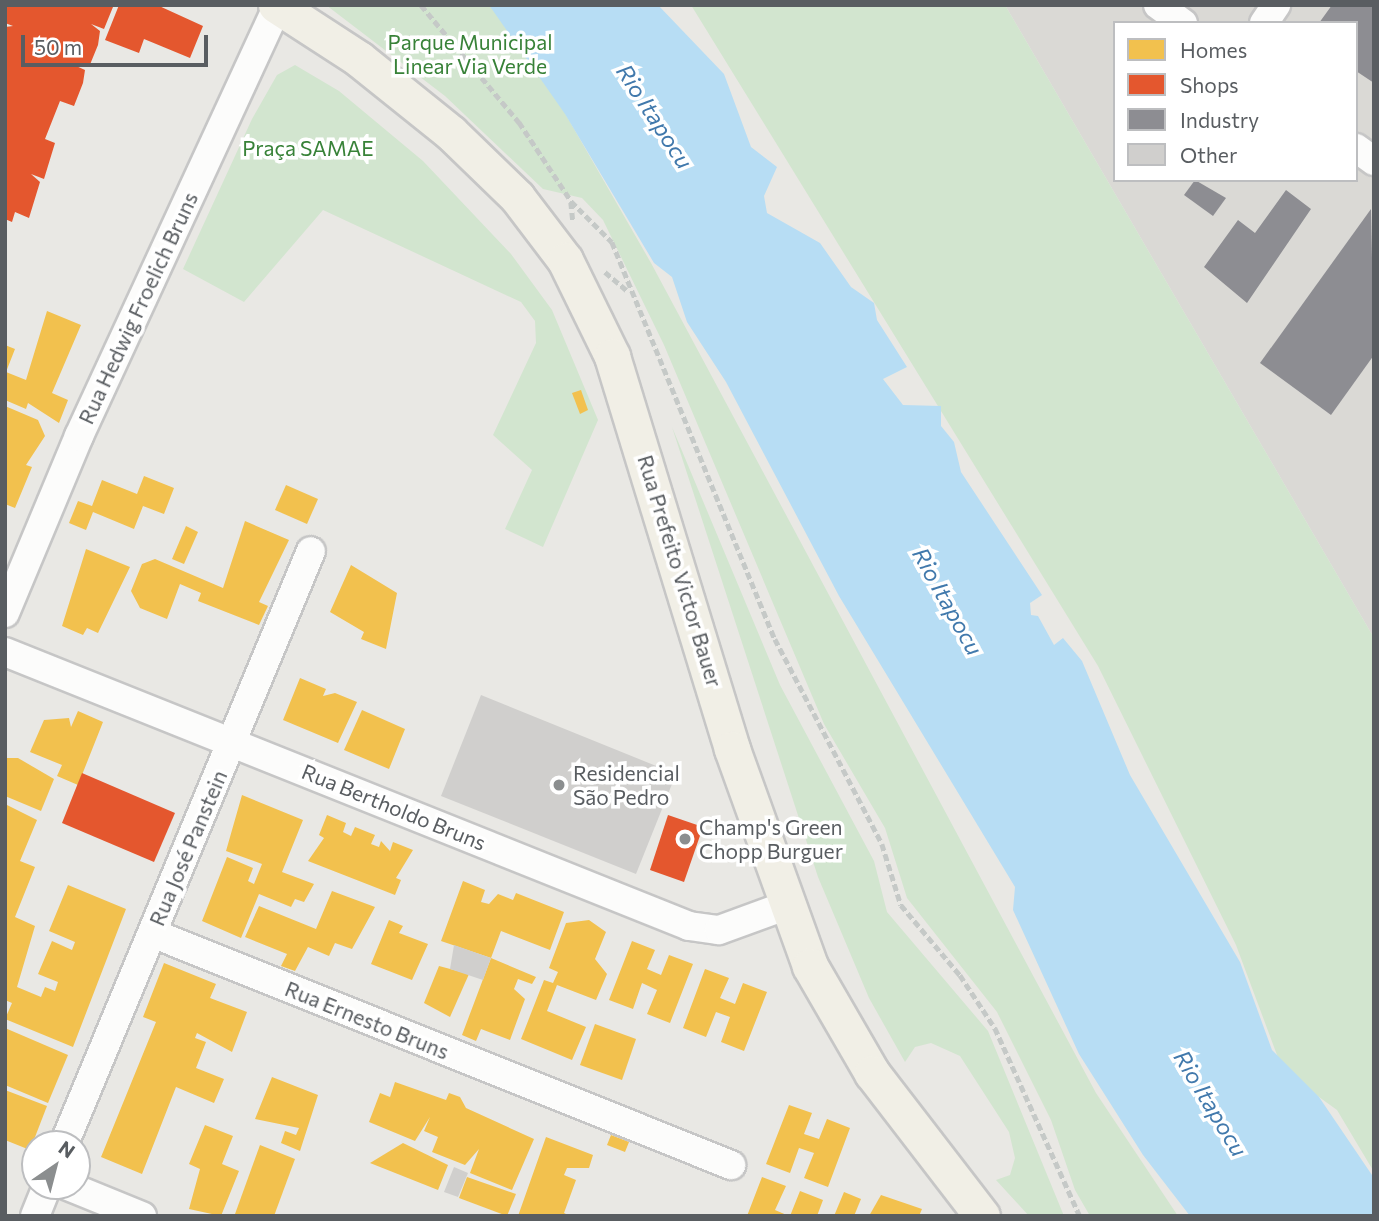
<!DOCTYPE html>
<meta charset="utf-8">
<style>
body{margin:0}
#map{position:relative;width:1379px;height:1221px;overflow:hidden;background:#e9e8e4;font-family:Commissioner,sans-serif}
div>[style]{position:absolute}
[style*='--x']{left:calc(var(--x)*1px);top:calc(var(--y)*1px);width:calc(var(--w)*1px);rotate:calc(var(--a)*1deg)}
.industrial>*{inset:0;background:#dad9d5}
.green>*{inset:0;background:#d2e5cf}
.water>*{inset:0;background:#b7ddf4}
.homes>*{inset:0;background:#f2c14e}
.shops>*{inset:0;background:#e4572e}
.industry>*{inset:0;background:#8d8d92}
.building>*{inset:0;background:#d0cfcd}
.path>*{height:4.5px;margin-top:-2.25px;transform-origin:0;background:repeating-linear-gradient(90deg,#c5c9c7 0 7px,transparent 0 10.5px)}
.roads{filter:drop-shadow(2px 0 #c6c6c6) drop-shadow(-2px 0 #c6c6c6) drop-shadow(0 2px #c6c6c6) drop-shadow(0 -2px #c6c6c6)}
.minor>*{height:28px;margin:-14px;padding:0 14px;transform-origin:14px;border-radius:14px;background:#fcfcfb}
.major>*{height:35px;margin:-17.5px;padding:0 17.5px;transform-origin:17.5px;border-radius:17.5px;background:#f1efe6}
.dots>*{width:19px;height:19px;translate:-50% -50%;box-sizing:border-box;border:4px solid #fff;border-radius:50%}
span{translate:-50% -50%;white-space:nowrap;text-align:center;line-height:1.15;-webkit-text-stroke:7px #fff;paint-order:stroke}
.park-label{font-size:21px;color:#388238}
.street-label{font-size:21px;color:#595d61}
.poi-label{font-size:21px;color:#595d61}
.left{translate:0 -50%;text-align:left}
.water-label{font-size:23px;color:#4179ac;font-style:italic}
.frame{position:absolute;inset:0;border:7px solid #595d61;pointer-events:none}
.legend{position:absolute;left:1113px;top:21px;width:245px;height:161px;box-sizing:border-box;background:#fff;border:2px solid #bdbec0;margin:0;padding:9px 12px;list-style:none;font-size:21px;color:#595d61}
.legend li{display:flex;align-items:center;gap:14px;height:35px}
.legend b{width:35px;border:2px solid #bdbec0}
.north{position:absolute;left:21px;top:1130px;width:70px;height:70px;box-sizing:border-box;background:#fff;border:2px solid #bdbec0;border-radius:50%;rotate:35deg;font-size:19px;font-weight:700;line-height:28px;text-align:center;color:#595d61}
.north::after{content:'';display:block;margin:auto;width:24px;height:32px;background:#8b8e8f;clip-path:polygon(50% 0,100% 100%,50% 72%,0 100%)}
.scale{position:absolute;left:21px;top:35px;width:187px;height:32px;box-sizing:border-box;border:4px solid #595d61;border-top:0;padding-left:9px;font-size:21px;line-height:24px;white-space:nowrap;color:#595d61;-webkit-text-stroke:5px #fff;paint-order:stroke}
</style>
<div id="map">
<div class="industrial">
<div style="clip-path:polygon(evenodd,1005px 5px,1374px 5px,1374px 638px,1005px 5px,1115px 23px,1356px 23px,1356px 180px,1115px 180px,1115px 23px)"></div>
</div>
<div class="green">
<div style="clip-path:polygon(326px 5px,493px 5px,558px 101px,651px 263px,1096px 1093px,1178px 1216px,1090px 1216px,1075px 1190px,1051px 1120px,997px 1012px,907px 898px,885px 828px,824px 724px,664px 345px,603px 220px,582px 198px,543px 189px,445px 96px)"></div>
<div style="clip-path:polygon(691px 5px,1005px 5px,1374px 638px,1374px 1172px,1337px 1110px,1283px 1071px,1236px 945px,1098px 666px)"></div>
<div style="clip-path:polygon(295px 65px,339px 91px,423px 161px,511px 254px,552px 310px,598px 420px,543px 547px,505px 529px,532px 470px,493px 435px,536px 343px,535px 321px,521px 302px,323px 210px,244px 302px,183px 269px,252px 119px,277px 75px)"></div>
<div style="clip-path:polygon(672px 427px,780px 685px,874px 861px,887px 912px,988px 1031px,1064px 1216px,1029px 1216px,996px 1180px,1010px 1175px,1015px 1158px,1009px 1132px,960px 1056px,931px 1043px,915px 1047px,905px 1062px,869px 998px,818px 877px)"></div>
</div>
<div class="water">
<div style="clip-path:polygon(489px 5px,658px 5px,724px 74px,751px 147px,777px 167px,764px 196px,767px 213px,820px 243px,851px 287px,874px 303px,877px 320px,907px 367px,883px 379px,903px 405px,941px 406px,941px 426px,954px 442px,961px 472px,1042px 595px,1030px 603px,1031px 615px,1038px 616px,1054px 645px,1063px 638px,1082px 661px,1130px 775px,1240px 962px,1272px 1050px,1319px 1097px,1374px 1178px,1374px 1216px,1190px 1216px,1143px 1155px,1079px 1054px,1013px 910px,1015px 887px,839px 596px,726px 382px,687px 322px,672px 277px,654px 263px,565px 114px)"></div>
</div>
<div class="homes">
<div style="clip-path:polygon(47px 311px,81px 325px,52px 393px,68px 400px,59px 423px,28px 403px,26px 409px,5px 400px,5px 345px,15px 349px,6px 372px,26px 380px)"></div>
<div style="clip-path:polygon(581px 390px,588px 410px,580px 414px,572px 393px)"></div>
<div style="clip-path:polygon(5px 406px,38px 420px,45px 436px,26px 465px,32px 467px,15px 508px,5px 504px)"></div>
<div style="clip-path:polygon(144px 476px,174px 488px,164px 514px,143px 506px,134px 529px,93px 512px,86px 530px,69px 523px,78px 501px,92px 506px,102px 480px,137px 494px)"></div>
<div style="clip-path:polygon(286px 485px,318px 499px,307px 524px,275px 510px)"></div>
<div style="clip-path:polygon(245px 521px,289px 540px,259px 602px,268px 606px,259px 625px,198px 601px,201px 593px,180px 584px,167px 619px,140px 608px,131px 591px,142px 564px,155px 559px,223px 588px)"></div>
<div style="clip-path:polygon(186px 526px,198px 532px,184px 564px,172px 559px)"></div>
<div style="clip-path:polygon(86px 549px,130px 567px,98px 633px,87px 628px,83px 635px,62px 626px)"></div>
<div style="clip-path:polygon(351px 565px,397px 593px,386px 649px,361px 639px,364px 632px,330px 612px)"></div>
<div style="clip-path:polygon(300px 678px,326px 689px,323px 696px,335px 693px,357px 702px,338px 743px,283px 720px)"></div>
<div style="clip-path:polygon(362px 710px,405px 729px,389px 769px,344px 750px)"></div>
<div style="clip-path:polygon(78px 711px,103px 722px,78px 785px,57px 776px,62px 765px,30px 752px,44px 720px,69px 718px,71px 727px)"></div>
<div style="clip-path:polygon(5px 758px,18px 758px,54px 779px,41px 811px,5px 796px)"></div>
<div style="clip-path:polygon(242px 795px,303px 820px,282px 872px,314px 884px,304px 902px,295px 899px,291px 907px,259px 894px,241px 938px,202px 921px,227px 857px,253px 868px,248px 881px,254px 884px,262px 864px,226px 851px)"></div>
<div style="clip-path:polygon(5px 804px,37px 820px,20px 861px,35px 867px,15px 917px,35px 926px,17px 987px,41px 997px,45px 987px,55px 991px,58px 982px,38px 974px,52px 941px,72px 950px,75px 942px,49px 931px,68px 885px,126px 909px,73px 1047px,5px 1019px,12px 1003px,5px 1000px)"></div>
<div style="clip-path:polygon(327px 815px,346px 823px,343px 832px,351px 836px,355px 827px,375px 835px,371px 844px,379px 847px,381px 841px,390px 851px,393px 842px,413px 850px,396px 878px,401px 880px,395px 895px,308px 861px,324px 838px,319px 835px)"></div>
<div style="clip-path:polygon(463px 881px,485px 890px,481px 902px,489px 904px,498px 894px,513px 900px,516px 893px,564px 912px,550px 950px,501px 931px,491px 958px,441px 941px)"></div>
<div style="clip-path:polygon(332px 891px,375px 907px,352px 949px,335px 943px,329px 956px,308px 947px,295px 971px,281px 966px,287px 954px,245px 937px,259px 906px,316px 929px)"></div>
<div style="clip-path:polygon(389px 920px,403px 926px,399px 933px,428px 944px,412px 980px,371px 964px)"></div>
<div style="clip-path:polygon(589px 920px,606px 932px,595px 959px,607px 974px,596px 1000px,557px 985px,547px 1011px,586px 1027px,572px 1060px,521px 1039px,544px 980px,553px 983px,558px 972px,549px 968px,566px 923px)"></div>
<div style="clip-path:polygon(632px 941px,655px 950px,647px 969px,661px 975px,669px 955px,693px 964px,670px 1023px,647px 1014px,657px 990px,642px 983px,633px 1009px,609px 1000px)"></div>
<div style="clip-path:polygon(491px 958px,536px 977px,532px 984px,518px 979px,514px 989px,525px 999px,510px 1040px,481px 1029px,476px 1041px,462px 1035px)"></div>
<div style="clip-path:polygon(164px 963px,216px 984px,210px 998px,247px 1012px,232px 1052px,197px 1033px,195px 1038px,206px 1042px,196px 1068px,224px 1079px,214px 1103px,176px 1087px,142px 1174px,101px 1157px,156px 1022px,143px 1017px)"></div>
<div style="clip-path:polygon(439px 966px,469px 974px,450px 1017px,424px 1003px)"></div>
<div style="clip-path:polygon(705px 969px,729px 978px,720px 998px,735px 1004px,743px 983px,767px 992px,744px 1051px,721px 1042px,730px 1017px,716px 1012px,706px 1037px,683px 1028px)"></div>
<div style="clip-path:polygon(595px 1024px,636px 1039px,622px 1080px,580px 1065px)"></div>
<div style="clip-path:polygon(5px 1028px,68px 1055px,48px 1103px,5px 1085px)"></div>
<div style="clip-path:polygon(272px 1077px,318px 1095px,300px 1151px,281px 1143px,285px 1131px,296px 1135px,299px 1128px,255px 1119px)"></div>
<div style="clip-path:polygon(395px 1082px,446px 1100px,449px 1093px,460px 1097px,466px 1108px,534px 1139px,512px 1190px,470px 1173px,479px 1149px,465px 1165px,432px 1152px,438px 1137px,424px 1131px,430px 1117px,415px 1141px,369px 1122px,380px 1093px,390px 1097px)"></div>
<div style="clip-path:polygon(5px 1090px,47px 1106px,30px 1150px,5px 1140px)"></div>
<div style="clip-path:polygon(789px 1105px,812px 1113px,804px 1134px,819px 1139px,827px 1119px,850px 1128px,828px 1187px,804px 1178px,814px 1153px,799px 1148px,790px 1173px,766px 1164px)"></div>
<div style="clip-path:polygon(205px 1125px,233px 1136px,222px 1164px,239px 1171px,221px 1216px,189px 1209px,200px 1169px,189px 1164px)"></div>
<div style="clip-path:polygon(611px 1135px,629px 1142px,625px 1152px,607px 1145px)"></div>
<div style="clip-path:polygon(546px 1137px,593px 1155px,589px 1168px,567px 1168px,564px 1175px,576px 1180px,564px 1213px,570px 1216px,518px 1216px)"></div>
<div style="clip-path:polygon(403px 1143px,448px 1165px,438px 1190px,370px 1163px)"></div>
<div style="clip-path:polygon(260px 1145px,295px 1159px,274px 1216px,241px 1216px,235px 1214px)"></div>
<div style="clip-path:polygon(467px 1177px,516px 1194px,507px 1216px,459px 1198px)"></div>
<div style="clip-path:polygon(762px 1177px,786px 1186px,775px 1210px,789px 1216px,747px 1216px)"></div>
<div style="clip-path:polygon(800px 1191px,823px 1200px,817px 1216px,790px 1216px)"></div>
<div style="clip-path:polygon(844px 1192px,861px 1199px,854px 1216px,834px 1216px)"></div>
<div style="clip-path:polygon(881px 1195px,922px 1209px,919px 1216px,869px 1216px)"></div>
</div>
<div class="shops">
<div style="clip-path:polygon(6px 5px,113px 7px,104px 29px,91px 24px,100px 31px,98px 45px,89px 67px,74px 65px,85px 70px,83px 83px,74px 106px,60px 101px,45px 139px,55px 143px,44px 179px,31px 174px,40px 182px,29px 218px,15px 212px,12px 222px,5px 219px,5px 27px,13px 26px,5px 23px)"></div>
<div style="clip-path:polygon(119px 5px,157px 5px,203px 26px,190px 58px,144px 39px,139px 53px,105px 40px)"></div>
<div style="clip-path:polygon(82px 773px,175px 813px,154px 862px,62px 823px)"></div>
<div style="clip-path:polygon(668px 815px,703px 827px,684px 882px,650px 870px)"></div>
</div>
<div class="industry">
<div style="clip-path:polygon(1332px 5px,1374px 5px,1374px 83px,1356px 71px,1356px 23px,1319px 23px)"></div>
<div style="clip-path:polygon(1195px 180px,1226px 198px,1213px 216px,1184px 195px)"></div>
<div style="clip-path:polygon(1286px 190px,1311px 209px,1247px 303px,1204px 267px,1238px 220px,1255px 233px)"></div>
<div style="clip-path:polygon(1371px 209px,1374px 355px,1331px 415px,1260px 363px)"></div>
</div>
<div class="building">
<div style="clip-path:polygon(481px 695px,676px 774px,636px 874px,441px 796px)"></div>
<div style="clip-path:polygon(454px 945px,491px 958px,483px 980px,450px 969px)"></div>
<div style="clip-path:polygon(454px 1167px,468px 1173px,458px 1197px,444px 1192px)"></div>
</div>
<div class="path">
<div style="--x:421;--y:5;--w:153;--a:50.1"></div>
<div style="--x:519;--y:122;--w:95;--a:56.6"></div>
<div style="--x:571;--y:201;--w:58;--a:45"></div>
<div style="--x:612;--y:242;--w:429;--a:67.7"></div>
<div style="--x:775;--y:639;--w:231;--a:62.4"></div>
<div style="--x:882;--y:844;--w:64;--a:72.7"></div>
<div style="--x:901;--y:905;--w:92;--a:49.9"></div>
<div style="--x:960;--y:975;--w:64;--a:56.6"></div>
<div style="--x:995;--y:1028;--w:206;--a:65.7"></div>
<div style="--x:571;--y:202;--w:19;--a:84"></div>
<div style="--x:605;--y:272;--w:30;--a:40"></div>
</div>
<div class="roads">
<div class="minor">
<div style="--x:1158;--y:5;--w:31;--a:36"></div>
<div style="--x:1264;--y:23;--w:22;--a:-56"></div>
<div style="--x:1356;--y:148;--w:22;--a:36"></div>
<div style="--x:5;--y:613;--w:192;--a:-67.3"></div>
<div style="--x:79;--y:436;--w:474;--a:-65.2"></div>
<div style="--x:5;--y:652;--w:737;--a:21.83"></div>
<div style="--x:689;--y:926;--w:30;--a:8"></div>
<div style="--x:719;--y:930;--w:70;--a:-20"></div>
<div style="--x:152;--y:933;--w:624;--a:21.84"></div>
<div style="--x:64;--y:1144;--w:642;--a:-67.39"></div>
<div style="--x:68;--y:1186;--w:80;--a:22.1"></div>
<div style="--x:35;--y:1216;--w:32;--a:-68"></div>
</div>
<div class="major">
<div style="--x:276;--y:5;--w:99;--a:33"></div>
<div style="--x:359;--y:59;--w:118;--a:38.8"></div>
<div style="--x:451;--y:133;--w:92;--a:44.1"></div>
<div style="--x:517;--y:197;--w:79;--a:52.7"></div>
<div style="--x:565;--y:260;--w:107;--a:63.9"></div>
<div style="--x:612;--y:356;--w:411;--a:73"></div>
<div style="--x:732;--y:749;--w:231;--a:70.2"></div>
<div style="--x:810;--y:966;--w:124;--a:59.9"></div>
<div style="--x:872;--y:1073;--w:180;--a:52.4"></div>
</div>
</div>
<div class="dots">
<div style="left:559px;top:785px;background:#8b8e8f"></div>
<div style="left:685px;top:839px;background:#8b8e8f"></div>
</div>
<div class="park-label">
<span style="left:470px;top:54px">Parque Municipal<br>Linear Via Verde</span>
<span style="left:308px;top:148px">Praça SAMAE</span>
</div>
<div class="street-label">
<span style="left:138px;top:308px;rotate:-65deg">Rua Hedwig Froelich Bruns</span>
<span style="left:680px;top:571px;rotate:73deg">Rua Prefeito Victor Bauer</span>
<span style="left:394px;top:807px;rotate:22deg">Rua Bertholdo Bruns</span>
<span style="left:188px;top:848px;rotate:-67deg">Rua José Panstein</span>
<span style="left:367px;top:1020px;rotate:22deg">Rua Ernesto Bruns</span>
</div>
<div class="poi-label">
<span class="left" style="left:573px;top:785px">Residencial<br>São Pedro</span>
<span class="left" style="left:699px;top:839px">Champ's Green<br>Chopp Burguer</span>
</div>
<div class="water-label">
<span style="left:655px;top:116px;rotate:57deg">Rio Itapocu</span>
<span style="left:948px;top:601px;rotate:61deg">Rio Itapocu</span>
<span style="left:1211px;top:1103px;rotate:59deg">Rio Itapocu</span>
</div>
<div class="frame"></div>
<ul class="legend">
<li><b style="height:19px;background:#f2c14e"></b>Homes</li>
<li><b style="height:19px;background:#e4572e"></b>Shops</li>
<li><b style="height:19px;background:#8d8d92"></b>Industry</li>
<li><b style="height:19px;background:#d0cfcd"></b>Other</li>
</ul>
<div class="north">N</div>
<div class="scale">50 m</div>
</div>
